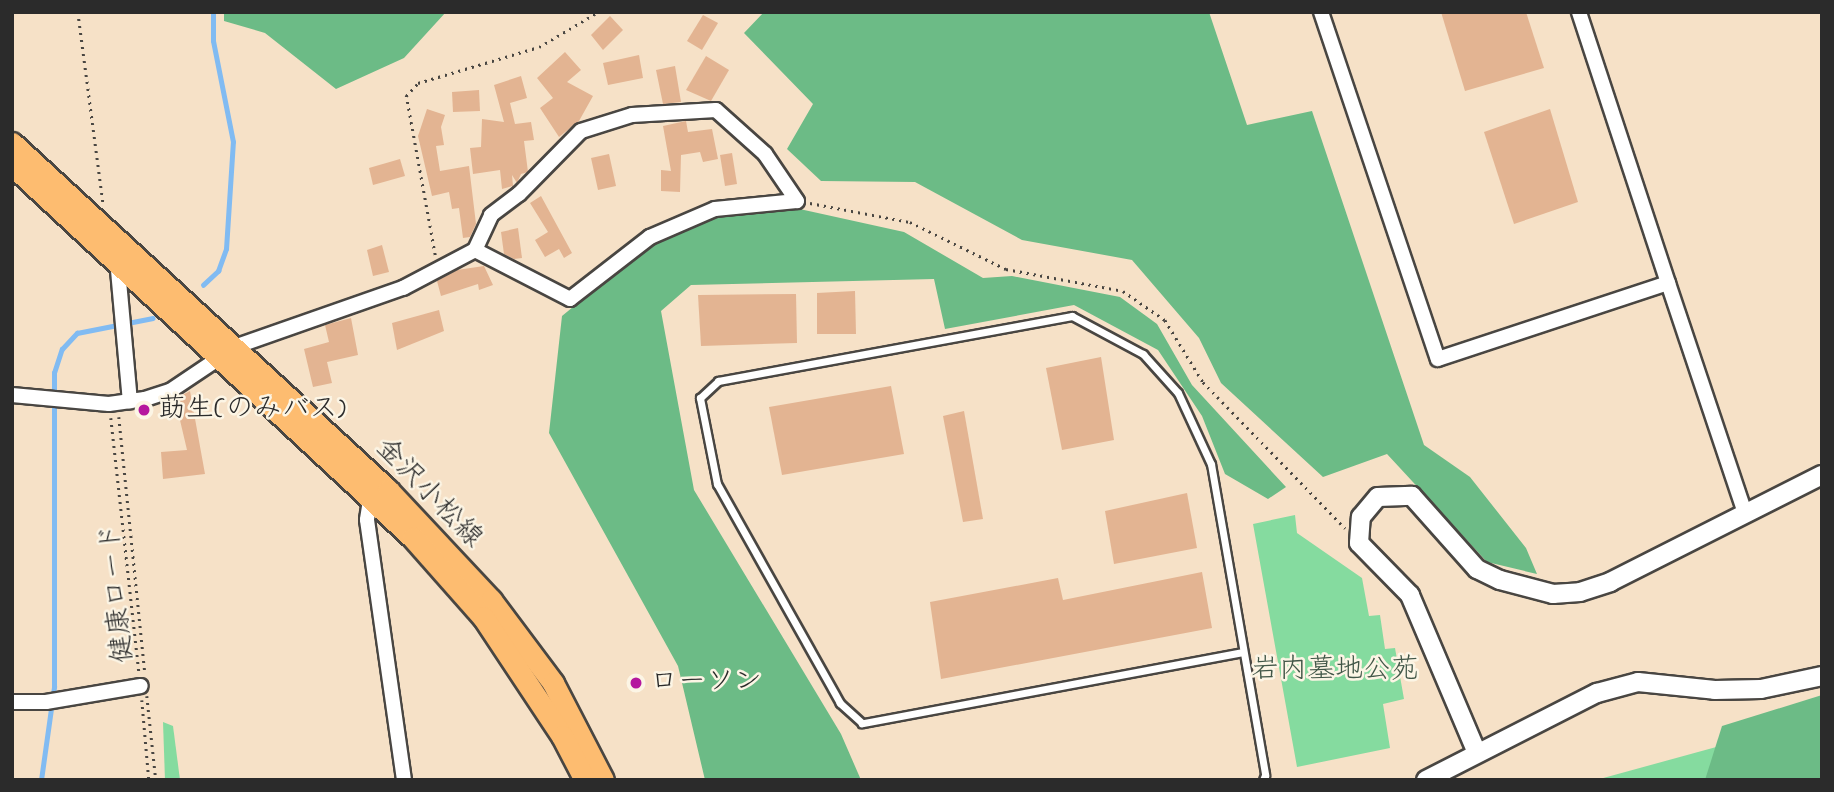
<!DOCTYPE html>
<meta charset="utf-8">
<style>
body{margin:0}
#map{position:relative;width:1834px;height:792px;overflow:hidden;background:#f6e1c7;font-family:"Indie Flower","Klee One",sans-serif}
div>[style]{position:absolute}
[style*='--x']{left:calc(var(--x)*1px);top:calc(var(--y)*1px);width:calc(var(--w)*1px);rotate:calc(var(--a)*1deg)}
.green>*{inset:0;background:#85db9f}
.forest>*{inset:0;background:#6cbb86}
.stream>*{height:4.5px;margin:-2.25px;padding:0 2.25px;transform-origin:2.25px;border-radius:2.25px;background:#81bbf2}
.building>*{inset:0;background:#e3b492}
.path>*{height:2.5px;margin-top:-1.25px;transform-origin:0;background:repeating-linear-gradient(90deg,#494642 0 2px,transparent 0 7px)}
.roads{filter:drop-shadow(2px 0 #494642) drop-shadow(-2px 0 #494642) drop-shadow(0 2px #494642) drop-shadow(0 -2px #494642)}
.service>*{height:7px;margin:-3.5px;padding:0 3.5px;transform-origin:3.5px;border-radius:3.5px;background:#fff}
.minor>*{height:14px;margin:-7px;padding:0 7px;transform-origin:7px;border-radius:7px;background:#fff}
.tertiary>*{height:18px;margin:-9px;padding:0 9px;transform-origin:9px;border-radius:9px;background:#fff}
.primary>*{height:21px;margin:-10.5px;padding:0 10.5px;transform-origin:10.5px;border-radius:10.5px;background:#fdbc70}
.dots>*{width:19px;height:19px;translate:-50% -50%;box-sizing:border-box;border:4px solid #fcf5e5;border-radius:50%}
span{translate:-50% -50%;white-space:nowrap;text-align:center;line-height:1.15;-webkit-text-stroke:5px #fcf5e5;paint-order:stroke}
.poi-label{font-size:28px;color:#2b2b2b}
.left{translate:0 -50%;text-align:left}
.street-label{font-size:28px;color:#2b2b2b}
.park-label{font-size:28px;color:#425748}
.frame{position:absolute;inset:0;border:14px solid #2b2b2b;pointer-events:none}
</style>
<div id="map">
<div class="green">
<div style="clip-path:polygon(1295px 515px,1297px 533px,1362px 578px,1369px 616px,1380px 615px,1385px 649px,1395px 648px,1404px 699px,1383px 704px,1390px 748px,1297px 767px,1253px 524px)"></div>
<div style="clip-path:polygon(1822px 718px,1822px 780px,1596px 780px)"></div>
<div style="clip-path:polygon(163px 722px,173px 726px,180px 780px,165px 780px)"></div>
</div>
<div class="forest">
<div style="clip-path:polygon(224px 12px,446px 12px,404px 58px,336px 89px,265px 33px,224px 21px)"></div>
<div style="clip-path:polygon(764px 12px,1209px 12px,1247px 125px,1312px 111px,1424px 445px,1470px 477px,1526px 548px,1537px 574px,1487px 562px,1387px 454px,1323px 477px,1221px 383px,1199px 338px,1132px 260px,1022px 240px,915px 182px,821px 181px,787px 149px,813px 104px,744px 33px)"></div>
<div style="clip-path:polygon(786px 206px,904px 232px,983px 278px,1012px 276px,1120px 297px,1157px 324px,1192px 385px,1286px 487px,1268px 499px,1225px 474px,1202px 416px,1158px 350px,1074px 305px,945px 329px,934px 279px,691px 285px,661px 311px,694px 490px,841px 734px,861px 780px,705px 780px,678px 666px,549px 433px,562px 316px,651px 243px,716px 216px)"></div>
<div style="clip-path:polygon(1822px 695px,1822px 780px,1705px 780px,1722px 726px)"></div>
</div>
<div class="stream">
<div style="--x:203;--y:285;--w:21;--a:-43"></div>
<div style="--x:218;--y:271;--w:23;--a:-70"></div>
<div style="--x:226;--y:249;--w:107;--a:-86.3"></div>
<div style="--x:233;--y:142;--w:103;--a:-101.2"></div>
<div style="--x:213;--y:41;--w:29;--a:-90"></div>
<div style="--x:41;--y:780;--w:94;--a:-82"></div>
<div style="--x:54;--y:687;--w:314;--a:-90"></div>
<div style="--x:54;--y:373;--w:25;--a:-72"></div>
<div style="--x:62;--y:349;--w:22;--a:-47"></div>
<div style="--x:77;--y:333;--w:77;--a:-11.2"></div>
</div>
<div class="building">
<div style="clip-path:polygon(1441px 12px,1526px 12px,1544px 68px,1465px 91px)"></div>
<div style="clip-path:polygon(703px 15px,718px 23px,702px 50px,687px 41px)"></div>
<div style="clip-path:polygon(610px 16px,623px 30px,603px 50px,591px 35px)"></div>
<div style="clip-path:polygon(565px 52px,581px 70px,567px 82px,593px 96px,579px 121px,559px 137px,540px 108px,553px 98px,537px 78px)"></div>
<div style="clip-path:polygon(639px 55px,643px 78px,608px 85px,603px 63px)"></div>
<div style="clip-path:polygon(706px 56px,729px 70px,711px 101px,686px 90px)"></div>
<div style="clip-path:polygon(675px 66px,681px 102px,663px 104px,656px 70px)"></div>
<div style="clip-path:polygon(521px 76px,527px 98px,510px 103px,515px 124px,531px 122px,534px 140px,524px 141px,528px 172px,521px 174px,517px 183px,512px 175px,513px 186px,502px 189px,500px 170px,473px 174px,470px 148px,481px 147px,482px 119px,504px 122px,494px 85px)"></div>
<div style="clip-path:polygon(479px 90px,480px 111px,453px 112px,452px 92px)"></div>
<div style="clip-path:polygon(427px 109px,445px 115px,441px 127px,444px 145px,436px 146px,440px 171px,469px 166px,476px 224px,470px 237px,463px 238px,459px 208px,452px 209px,449px 192px,432px 196px,418px 136px)"></div>
<div style="clip-path:polygon(1550px 109px,1578px 202px,1514px 224px,1484px 132px)"></div>
<div style="clip-path:polygon(686px 121px,688px 132px,712px 129px,718px 159px,703px 162px,700px 152px,681px 155px,680px 192px,661px 191px,661px 170px,671px 171px,663px 126px)"></div>
<div style="clip-path:polygon(732px 153px,737px 184px,725px 186px,720px 155px)"></div>
<div style="clip-path:polygon(609px 154px,616px 186px,598px 190px,591px 158px)"></div>
<div style="clip-path:polygon(400px 159px,405px 176px,373px 185px,369px 168px)"></div>
<div style="clip-path:polygon(541px 196px,572px 253px,564px 258px,559px 249px,545px 257px,535px 240px,548px 232px,530px 203px)"></div>
<div style="clip-path:polygon(518px 228px,522px 258px,514px 259px,504px 254px,501px 232px)"></div>
<div style="clip-path:polygon(382px 245px,389px 272px,373px 276px,367px 250px)"></div>
<div style="clip-path:polygon(484px 266px,493px 285px,479px 290px,478px 284px,441px 296px,437px 281px,457px 270px)"></div>
<div style="clip-path:polygon(855px 291px,856px 334px,817px 334px,817px 293px)"></div>
<div style="clip-path:polygon(796px 294px,797px 343px,701px 346px,698px 295px)"></div>
<div style="clip-path:polygon(439px 310px,444px 331px,397px 350px,392px 323px)"></div>
<div style="clip-path:polygon(351px 318px,358px 355px,327px 362px,332px 383px,313px 387px,304px 349px,329px 342px,325px 325px)"></div>
<div style="clip-path:polygon(1101px 357px,1114px 440px,1062px 450px,1046px 368px)"></div>
<div style="clip-path:polygon(891px 386px,904px 454px,782px 475px,769px 407px)"></div>
<div style="clip-path:polygon(190px 391px,205px 474px,163px 479px,161px 452px,187px 450px,175px 399px)"></div>
<div style="clip-path:polygon(964px 411px,983px 519px,963px 522px,943px 416px)"></div>
<div style="clip-path:polygon(1187px 493px,1197px 548px,1114px 564px,1105px 511px)"></div>
<div style="clip-path:polygon(1202px 572px,1212px 628px,941px 679px,930px 602px,1058px 578px,1063px 600px)"></div>
</div>
<div class="path">
<div style="--x:78;--y:12;--w:193;--a:82.5"></div>
<div style="--x:810;--y:203;--w:102;--a:10.8"></div>
<div style="--x:910;--y:222;--w:107;--a:26.1"></div>
<div style="--x:1006;--y:269;--w:119;--a:10.6"></div>
<div style="--x:1123;--y:291;--w:51;--a:34.6"></div>
<div style="--x:1165;--y:320;--w:73;--a:58.5"></div>
<div style="--x:1203;--y:382;--w:204;--a:45.8"></div>
<div style="--x:435;--y:255;--w:162;--a:-100.3"></div>
<div style="--x:406;--y:96;--w:18;--a:-47"></div>
<div style="--x:418;--y:83;--w:126;--a:-16.6"></div>
<div style="--x:539;--y:47;--w:69;--a:-30.7"></div>
<div style="--x:119;--y:417;--w:256;--a:84.2"></div>
<div style="--x:111;--y:418;--w:256;--a:83.7"></div>
<div style="--x:147;--y:696;--w:84;--a:83.9"></div>
<div style="--x:142;--y:700;--w:80;--a:85"></div>
</div>
<div class="roads">
<div class="service">
<div style="--x:1243;--y:652;--w:388;--a:169.4"></div>
<div style="--x:862;--y:723;--w:30;--a:-138"></div>
<div style="--x:840;--y:703;--w:251;--a:-119.3"></div>
<div style="--x:717;--y:484;--w:88;--a:-101.2"></div>
<div style="--x:700;--y:398;--w:25;--a:-43"></div>
<div style="--x:718;--y:381;--w:360;--a:-10.4"></div>
<div style="--x:1072;--y:316;--w:81;--a:28.2"></div>
<div style="--x:1143;--y:354;--w:52;--a:48.1"></div>
<div style="--x:1178;--y:393;--w:78;--a:65.1"></div>
<div style="--x:1211;--y:464;--w:316;--a:80.1"></div>
<div style="--x:1265;--y:775;--w:5;--a:112"></div>
</div>
<div class="minor">
<div style="--x:1321;--y:12;--w:366;--a:71.4"></div>
<div style="--x:1438;--y:359;--w:242;--a:-18.3"></div>
<div style="--x:1668;--y:283;--w:285;--a:-108.2"></div>
<div style="--x:475;--y:250;--w:38;--a:-65"></div>
<div style="--x:491;--y:215;--w:35;--a:-37"></div>
<div style="--x:519;--y:194;--w:88;--a:-45.5"></div>
<div style="--x:581;--y:131;--w:53;--a:-17.4"></div>
<div style="--x:632;--y:115;--w:84;--a:-3.4"></div>
<div style="--x:716;--y:110;--w:66;--a:41.9"></div>
<div style="--x:765;--y:154;--w:57;--a:55.8"></div>
<div style="--x:117;--y:259;--w:143;--a:84.8"></div>
<div style="--x:1668;--y:283;--w:243;--a:71.5"></div>
<div style="--x:12;--y:395;--w:97;--a:5.3"></div>
<div style="--x:109;--y:404;--w:36;--a:-8"></div>
<div style="--x:145;--y:399;--w:26;--a:-18"></div>
<div style="--x:170;--y:391;--w:81;--a:-33.9"></div>
<div style="--x:237;--y:346;--w:176;--a:-19.3"></div>
<div style="--x:403;--y:288;--w:81;--a:-27.8"></div>
<div style="--x:475;--y:250;--w:107;--a:27.3"></div>
<div style="--x:570;--y:299;--w:101;--a:-37.8"></div>
<div style="--x:650;--y:237;--w:71;--a:-23.3"></div>
<div style="--x:715;--y:209;--w:82;--a:-5.6"></div>
<div style="--x:371;--y:494;--w:26;--a:99"></div>
<div style="--x:367;--y:520;--w:263;--a:81.9"></div>
<div style="--x:12;--y:702;--w:34;--a:0"></div>
<div style="--x:46;--y:702;--w:96;--a:-9.6"></div>
</div>
<div class="tertiary">
<div style="--x:1477;--y:753;--w:172;--a:-113"></div>
<div style="--x:1410;--y:595;--w:73;--a:-134.4"></div>
<div style="--x:1359;--y:543;--w:26;--a:-86"></div>
<div style="--x:1361;--y:517;--w:26;--a:-50"></div>
<div style="--x:1378;--y:497;--w:34;--a:-2"></div>
<div style="--x:1412;--y:496;--w:98;--a:48.3"></div>
<div style="--x:1477;--y:569;--w:25;--a:26"></div>
<div style="--x:1500;--y:580;--w:55;--a:14.8"></div>
<div style="--x:1553;--y:594;--w:27;--a:-4"></div>
<div style="--x:1580;--y:592;--w:32;--a:-18"></div>
<div style="--x:1610;--y:582;--w:237;--a:-26.8"></div>
<div style="--x:1426;--y:780;--w:192;--a:-27"></div>
<div style="--x:1597;--y:693;--w:42;--a:-15"></div>
<div style="--x:1638;--y:682;--w:77;--a:5.9"></div>
<div style="--x:1715;--y:690;--w:46;--a:-1.2"></div>
<div style="--x:1761;--y:689;--w:62;--a:-12"></div>
</div>
<div class="primary">
<div style="--x:12;--y:143;--w:512;--a:42.7"></div>
<div style="--x:388;--y:490;--w:151;--a:46.9"></div>
<div style="--x:491;--y:600;--w:104;--a:53.2"></div>
<div style="--x:553;--y:683;--w:109;--a:62.7"></div>
<div style="--x:12;--y:165;--w:548;--a:42.93"></div>
<div style="--x:413;--y:538;--w:106;--a:48.5"></div>
<div style="--x:483;--y:617;--w:143;--a:56.4"></div>
<div style="--x:562;--y:736;--w:50;--a:62.4"></div>
</div>
</div>
<div class="dots">
<div style="left:144px;top:410px;background:#b5179e"></div>
<div style="left:636px;top:683px;background:#b5179e"></div>
</div>
<div class="poi-label">
<span class="left" style="left:158px;top:410px">莇生(のみバス)</span>
<span class="left" style="left:650px;top:683px">ローソン</span>
</div>
<div class="street-label">
<span style="left:428px;top:494px;rotate:46deg">金沢小松線</span>
<span style="left:118px;top:593px;rotate:-96deg">健康ロード</span>
</div>
<div class="park-label">
<span style="left:1335px;top:671px">岩内墓地公苑</span>
</div>
<div class="frame"></div>
</div>
